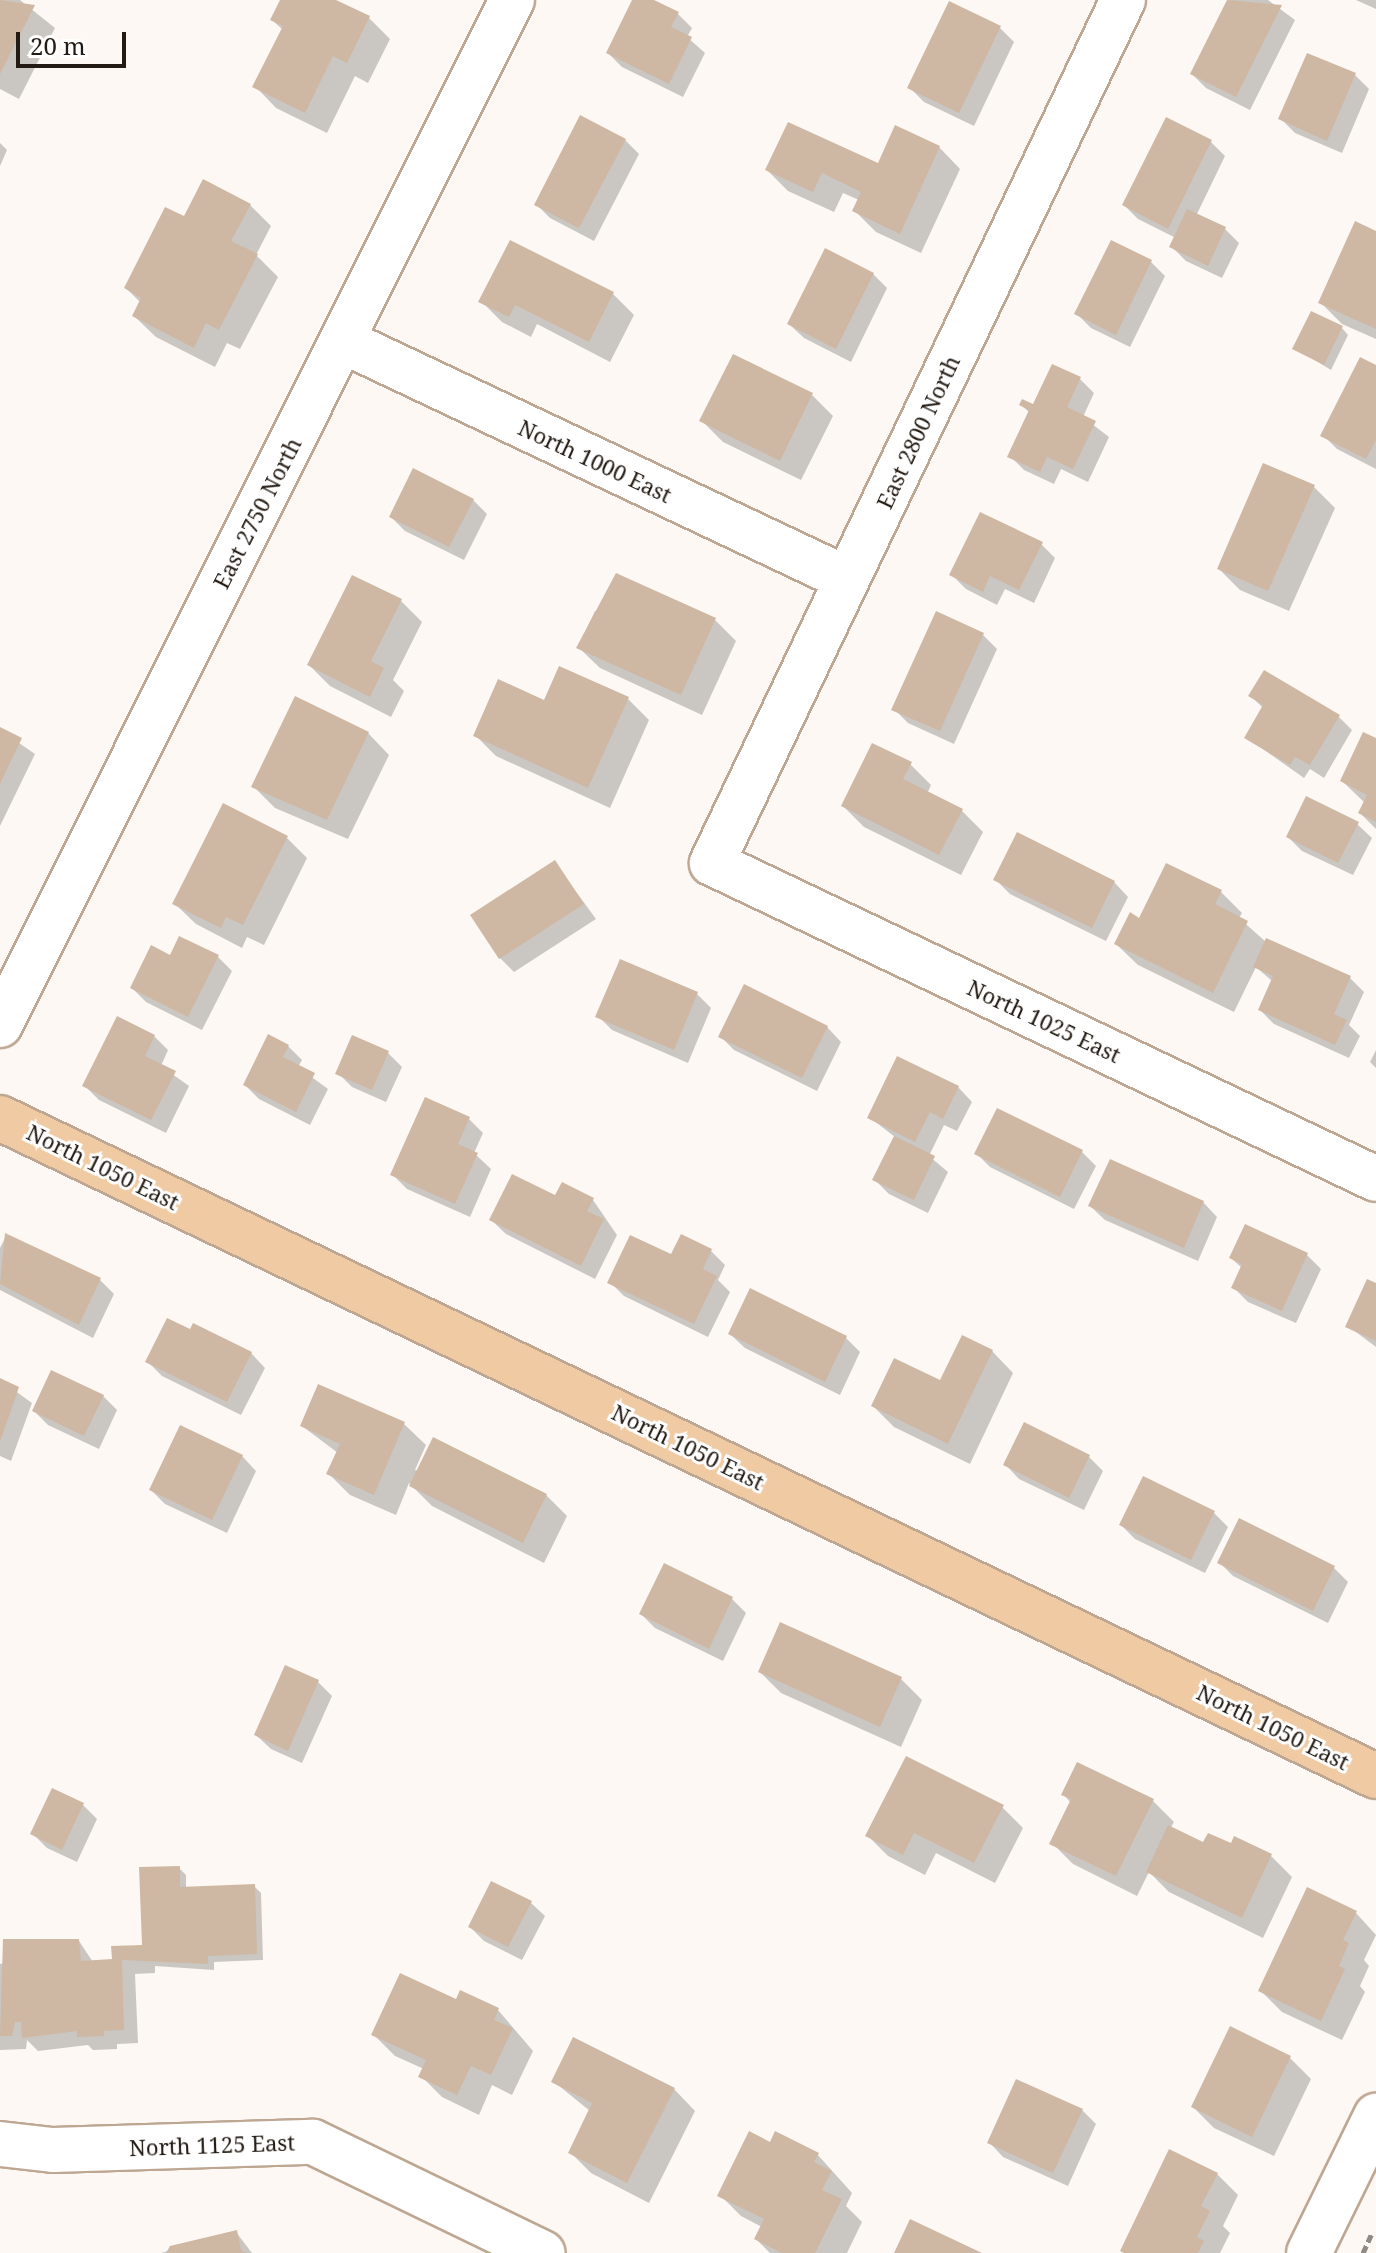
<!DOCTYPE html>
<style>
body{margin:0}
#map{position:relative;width:1376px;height:2253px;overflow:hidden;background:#fdf8f3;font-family:"Noto Serif",serif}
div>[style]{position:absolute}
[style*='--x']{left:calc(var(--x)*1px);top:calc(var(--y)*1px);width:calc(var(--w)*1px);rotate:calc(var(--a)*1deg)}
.shadow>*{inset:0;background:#0003}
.building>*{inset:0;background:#ceb8a3}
.path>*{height:5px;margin-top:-2.5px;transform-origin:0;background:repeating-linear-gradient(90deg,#918a84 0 8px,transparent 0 12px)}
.roads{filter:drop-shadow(2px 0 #bda792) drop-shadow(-2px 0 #bda792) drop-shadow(0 2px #bda792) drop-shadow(0 -2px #bda792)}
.minor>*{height:44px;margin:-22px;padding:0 22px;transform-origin:22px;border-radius:22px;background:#fff}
.major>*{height:44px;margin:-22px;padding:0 22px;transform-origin:22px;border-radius:22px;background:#efcaa3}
span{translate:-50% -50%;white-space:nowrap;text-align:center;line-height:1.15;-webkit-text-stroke:6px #fff;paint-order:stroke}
.street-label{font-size:22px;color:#231b13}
.scale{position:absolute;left:16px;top:32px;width:110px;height:36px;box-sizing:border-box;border:4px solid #231b13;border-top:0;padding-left:10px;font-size:24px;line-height:28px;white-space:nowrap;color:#231b13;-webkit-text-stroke:6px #fff;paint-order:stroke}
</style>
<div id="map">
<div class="shadow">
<div style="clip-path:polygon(0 0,20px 0,55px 28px,19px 99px,0 89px)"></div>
<div style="clip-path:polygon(282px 0,331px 0,369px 18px,390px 39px,368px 83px,355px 76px,327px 133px,276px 108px,255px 86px,283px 30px,272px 20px)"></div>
<div style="clip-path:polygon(634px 0,649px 0,678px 14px,692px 28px,687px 37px,705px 53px,683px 97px,622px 67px,608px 53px)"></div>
<div style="clip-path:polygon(1229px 0,1268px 0,1295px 20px,1250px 110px,1206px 88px,1192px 74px)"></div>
<div style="clip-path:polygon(1356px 0,1376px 0,1376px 9px)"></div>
<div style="clip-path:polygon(1000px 28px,1014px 42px,974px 126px,924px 102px,910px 88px)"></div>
<div style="clip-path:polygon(1355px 75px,1369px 89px,1342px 153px,1295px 133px,1281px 119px)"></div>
<div style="clip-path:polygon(1167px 120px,1211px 142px,1225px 156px,1196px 216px,1225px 229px,1239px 243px,1222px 278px,1186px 261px,1172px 247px,1176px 238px,1138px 219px,1124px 205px)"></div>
<div style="clip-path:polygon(625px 140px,639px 154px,594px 241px,550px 218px,536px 204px)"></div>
<div style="clip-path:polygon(0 143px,7px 150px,0 166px)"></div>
<div style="clip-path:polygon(939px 147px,960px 169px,921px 253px,876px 232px,855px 211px,859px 200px,843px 193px,834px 212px,788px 191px,767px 170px,879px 166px)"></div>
<div style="clip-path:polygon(250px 205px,271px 226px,256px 255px,278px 277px,240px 349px,227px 343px,215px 367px,156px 337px,134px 316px,141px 303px,126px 288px,185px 219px)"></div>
<div style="clip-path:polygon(1376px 233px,1376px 339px,1342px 324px,1321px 303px)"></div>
<div style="clip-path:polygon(1112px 242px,1151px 262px,1165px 276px,1130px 347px,1091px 328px,1077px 314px)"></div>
<div style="clip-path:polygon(873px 274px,887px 288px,851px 362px,804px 338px,789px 324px)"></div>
<div style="clip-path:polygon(613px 294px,634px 315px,610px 362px,537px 324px,531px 337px,502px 322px,481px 301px)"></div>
<div style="clip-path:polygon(1342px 328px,1348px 335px,1331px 370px,1295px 348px)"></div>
<div style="clip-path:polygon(1376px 368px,1376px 469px,1337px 449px,1323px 435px)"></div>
<div style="clip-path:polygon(1080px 379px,1094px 393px,1083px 417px,1109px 437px,1088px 482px,1061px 469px,1054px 484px,1024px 470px,1010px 456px,1030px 413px,1021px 405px,1034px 407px)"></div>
<div style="clip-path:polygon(812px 395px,833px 416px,801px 480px,723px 442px,702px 421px)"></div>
<div style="clip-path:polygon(1314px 487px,1335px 508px,1289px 611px,1240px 590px,1219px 569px)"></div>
<div style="clip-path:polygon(473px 500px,487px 514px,464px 560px,405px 531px,391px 517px)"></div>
<div style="clip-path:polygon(1041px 544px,1055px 558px,1034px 603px,1005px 589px,997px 605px,966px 589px,952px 575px)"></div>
<div style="clip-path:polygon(401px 601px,422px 622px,393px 680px,404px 691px,391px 717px,330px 686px,309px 665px)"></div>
<div style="clip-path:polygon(595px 611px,715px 620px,736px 641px,702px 715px,600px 668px,578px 647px)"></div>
<div style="clip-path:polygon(983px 635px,997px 649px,954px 744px,908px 723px,894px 709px)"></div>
<div style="clip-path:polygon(560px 669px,628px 699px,649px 720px,610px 808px,496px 756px,475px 735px,545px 703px)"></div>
<div style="clip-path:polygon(1251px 696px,1338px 716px,1352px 730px,1324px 778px,1310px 769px,1304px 778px,1246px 737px,1263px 708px)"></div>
<div style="clip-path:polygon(0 730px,35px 754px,0 826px)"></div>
<div style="clip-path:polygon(368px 733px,389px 755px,348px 839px,275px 808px,254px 787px)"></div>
<div style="clip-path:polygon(1376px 741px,1376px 829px,1360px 813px,1365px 803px,1342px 781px)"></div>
<div style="clip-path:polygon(910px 764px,931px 785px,927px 794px,962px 811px,983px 832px,961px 875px,864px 827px,843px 806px)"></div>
<div style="clip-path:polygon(1357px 824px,1372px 838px,1353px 875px,1302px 851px,1288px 837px)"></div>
<div style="clip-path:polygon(286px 837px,307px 858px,264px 945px,247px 937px,242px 948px,196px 924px,174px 903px)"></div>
<div style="clip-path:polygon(555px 863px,596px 919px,514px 972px,500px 958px)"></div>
<div style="clip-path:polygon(996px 880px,1114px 882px,1128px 897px,1106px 941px,1010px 894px)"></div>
<div style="clip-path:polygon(1221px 892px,1242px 913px,1239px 918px,1266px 942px,1350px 978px,1364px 992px,1349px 1025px,1360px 1036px,1349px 1058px,1274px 1024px,1260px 1010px,1273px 982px,1256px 967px,1234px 1012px,1138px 965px,1116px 944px,1140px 920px)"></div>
<div style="clip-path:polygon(171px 957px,218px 957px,232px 971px,202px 1030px,146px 1002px,132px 988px)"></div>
<div style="clip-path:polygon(697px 994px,711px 1008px,688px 1063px,612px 1030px,598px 1016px)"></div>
<div style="clip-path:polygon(827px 1027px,841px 1042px,817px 1091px,734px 1050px,720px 1036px)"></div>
<div style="clip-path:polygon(154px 1036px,168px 1050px,161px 1066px,189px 1086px,166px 1133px,99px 1100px,85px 1086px)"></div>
<div style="clip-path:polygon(288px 1046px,302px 1060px,298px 1067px,328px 1089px,310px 1125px,259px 1099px,245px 1085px)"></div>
<div style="clip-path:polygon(1376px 1050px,1376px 1068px,1370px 1062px)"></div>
<div style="clip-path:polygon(388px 1053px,402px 1067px,386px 1102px,352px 1087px,338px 1073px)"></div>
<div style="clip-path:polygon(958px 1087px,972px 1102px,957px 1131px,944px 1125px,929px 1156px,948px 1172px,928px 1213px,889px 1194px,875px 1180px,895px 1137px,869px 1117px)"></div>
<div style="clip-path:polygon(469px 1119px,483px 1133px,474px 1153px,491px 1169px,470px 1217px,407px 1189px,393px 1175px)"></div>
<div style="clip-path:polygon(1082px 1152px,1096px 1166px,1074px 1209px,990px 1167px,976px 1153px)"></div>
<div style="clip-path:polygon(556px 1197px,593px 1200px,617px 1235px,595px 1279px,506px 1234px,491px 1220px)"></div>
<div style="clip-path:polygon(1203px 1202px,1217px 1217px,1198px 1261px,1105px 1220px,1090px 1206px)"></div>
<div style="clip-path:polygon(6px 1236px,100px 1280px,114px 1294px,93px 1338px,0 1290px,0 1248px)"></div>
<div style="clip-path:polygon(711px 1251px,725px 1265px,718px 1280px,730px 1292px,708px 1337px,624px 1296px,610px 1282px,672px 1257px)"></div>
<div style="clip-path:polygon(1307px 1255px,1321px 1269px,1296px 1323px,1248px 1302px,1234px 1288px,1242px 1268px,1231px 1258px)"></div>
<div style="clip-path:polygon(1376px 1286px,1376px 1347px,1348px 1326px)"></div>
<div style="clip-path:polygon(751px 1291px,846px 1338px,860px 1352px,840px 1395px,745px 1348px,730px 1334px)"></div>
<div style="clip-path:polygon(992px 1351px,1013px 1373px,970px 1464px,894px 1427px,873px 1406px,940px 1382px)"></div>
<div style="clip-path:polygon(251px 1353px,265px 1368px,241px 1415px,162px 1376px,148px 1362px)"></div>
<div style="clip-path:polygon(0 1380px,32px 1403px,11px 1461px,0 1456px)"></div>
<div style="clip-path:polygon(319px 1387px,404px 1424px,426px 1445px,415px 1470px,546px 1495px,567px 1516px,544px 1563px,432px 1506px,409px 1483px,396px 1515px,350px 1495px,329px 1474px,338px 1453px,302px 1426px)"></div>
<div style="clip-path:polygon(103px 1396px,117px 1410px,99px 1449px,48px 1425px,34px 1411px)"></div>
<div style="clip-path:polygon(1025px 1425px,1089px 1457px,1103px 1471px,1084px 1510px,1019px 1479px,1005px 1464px)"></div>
<div style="clip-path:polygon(242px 1456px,256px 1471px,227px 1533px,165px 1504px,151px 1490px)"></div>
<div style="clip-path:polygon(1214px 1513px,1228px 1527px,1205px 1573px,1135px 1539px,1121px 1525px)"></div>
<div style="clip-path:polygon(1240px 1521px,1334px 1568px,1348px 1582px,1328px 1623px,1233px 1576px,1219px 1562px)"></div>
<div style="clip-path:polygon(732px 1599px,746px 1613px,723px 1661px,655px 1628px,641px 1614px)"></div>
<div style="clip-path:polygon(760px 1672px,901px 1679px,922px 1700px,901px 1747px,781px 1693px)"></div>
<div style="clip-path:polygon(318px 1682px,332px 1696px,302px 1763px,271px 1749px,256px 1735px)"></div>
<div style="clip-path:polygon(1063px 1794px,1153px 1801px,1174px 1822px,1170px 1829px,1204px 1845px,1271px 1856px,1292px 1877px,1263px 1938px,1169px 1892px,1149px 1872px,1137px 1896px,1073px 1864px,1052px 1843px,1071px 1803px)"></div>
<div style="clip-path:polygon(83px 1805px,97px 1819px,77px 1862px,47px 1848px,33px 1834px)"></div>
<div style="clip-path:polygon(1002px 1807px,1023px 1828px,995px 1883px,936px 1853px,925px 1875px,888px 1856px,867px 1835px)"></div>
<div style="clip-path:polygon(179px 1868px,186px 1875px,186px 1889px,254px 1886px,261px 1893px,263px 1960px,214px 1962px,214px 1970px,155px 1966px,155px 1973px,135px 1974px,138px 2043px,117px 2044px,117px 2049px,93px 2050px,88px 2045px,38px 2051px,27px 2040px,26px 2049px,0 2050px,0 1964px,79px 1941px,93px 1962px,114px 1961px,144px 1947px)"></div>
<div style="clip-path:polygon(530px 1902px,545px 1916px,522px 1960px,484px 1941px,470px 1927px)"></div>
<div style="clip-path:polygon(1356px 1913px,1376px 1935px,1364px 1960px,1369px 1966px,1360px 1986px,1365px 1992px,1342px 2040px,1282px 2012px,1260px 1990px)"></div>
<div style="clip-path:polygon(457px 2002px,498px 2010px,533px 2051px,512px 2095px,492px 2085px,479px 2115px,442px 2097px,421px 2076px,424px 2069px,395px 2056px,374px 2035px)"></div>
<div style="clip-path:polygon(1290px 2058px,1311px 2079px,1274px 2156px,1214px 2128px,1193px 2107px)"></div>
<div style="clip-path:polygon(553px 2081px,674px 2089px,695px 2111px,649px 2203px,591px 2173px,570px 2152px,590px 2111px)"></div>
<div style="clip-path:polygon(1082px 2110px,1096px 2124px,1068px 2186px,1003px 2157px,989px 2142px)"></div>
<div style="clip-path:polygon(771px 2145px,817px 2154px,852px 2193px,846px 2206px,862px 2222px,847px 2253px,770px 2253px,756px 2239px,762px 2227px,741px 2216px,720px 2195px)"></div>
<div style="clip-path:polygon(1217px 2174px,1238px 2195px,1223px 2226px,1230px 2233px,1220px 2253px,1125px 2253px)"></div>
<div style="clip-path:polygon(236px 2232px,252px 2253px,161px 2253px)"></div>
</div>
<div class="building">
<div style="clip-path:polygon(0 0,35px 5px,0 74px)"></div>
<div style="clip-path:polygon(280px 0,336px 0,370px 16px,347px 63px,333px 56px,305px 113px,252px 87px,283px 26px,270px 20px)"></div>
<div style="clip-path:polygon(632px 0,654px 0,679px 12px,671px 27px,692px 37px,669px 84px,606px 53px)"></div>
<div style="clip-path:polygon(1227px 0,1282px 5px,1236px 97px,1190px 74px)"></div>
<div style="clip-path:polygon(949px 1px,1001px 26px,959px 113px,907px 88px)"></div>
<div style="clip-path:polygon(1307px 53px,1356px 73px,1327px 141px,1278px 119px)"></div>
<div style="clip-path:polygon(580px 115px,626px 139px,579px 228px,534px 205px)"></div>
<div style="clip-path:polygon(1166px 117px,1212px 140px,1168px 229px,1122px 205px)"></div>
<div style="clip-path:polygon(788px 122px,878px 163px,895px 125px,940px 146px,900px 234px,852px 211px,861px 192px,822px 173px,813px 192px,765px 170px)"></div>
<div style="clip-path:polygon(203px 179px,251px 204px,231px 241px,258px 254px,219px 330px,206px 323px,194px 348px,132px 316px,141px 298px,124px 288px,165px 207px,184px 216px)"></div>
<div style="clip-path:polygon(1187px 209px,1226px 227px,1208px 266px,1169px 247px)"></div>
<div style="clip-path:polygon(1355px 221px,1376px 231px,1376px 329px,1318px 303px)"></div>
<div style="clip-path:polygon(510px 240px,614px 292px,589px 342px,515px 305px,509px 317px,478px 302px)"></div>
<div style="clip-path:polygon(1111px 240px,1152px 260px,1116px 335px,1074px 314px)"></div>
<div style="clip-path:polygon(825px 248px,874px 273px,836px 349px,787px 324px)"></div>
<div style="clip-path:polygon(1311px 311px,1343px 326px,1324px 365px,1292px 349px)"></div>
<div style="clip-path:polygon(733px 354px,813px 393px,780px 461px,699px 421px)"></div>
<div style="clip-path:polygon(1360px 357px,1376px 365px,1376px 440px,1366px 459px,1320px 436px)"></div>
<div style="clip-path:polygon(1052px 364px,1081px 377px,1067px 407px,1096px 421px,1073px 469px,1047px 457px,1040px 472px,1007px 457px,1029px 410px,1019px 405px,1022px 399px,1033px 404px)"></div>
<div style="clip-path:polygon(1263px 463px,1315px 485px,1268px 591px,1217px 569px)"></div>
<div style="clip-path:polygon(413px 468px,474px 499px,449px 547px,389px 517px)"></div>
<div style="clip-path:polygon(980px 512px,1043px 542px,1019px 590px,990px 576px,983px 592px,949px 575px)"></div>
<div style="clip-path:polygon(616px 573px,716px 618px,681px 695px,576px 648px)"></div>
<div style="clip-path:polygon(352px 575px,402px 599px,371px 661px,384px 668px,370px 697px,307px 665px)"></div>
<div style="clip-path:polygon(936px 611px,984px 633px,940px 731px,891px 710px)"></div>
<div style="clip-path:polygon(559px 666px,629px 697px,588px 788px,473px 736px,498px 679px,544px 700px)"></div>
<div style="clip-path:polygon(1264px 670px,1340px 715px,1310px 765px,1295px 757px,1290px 765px,1244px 738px,1263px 705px,1248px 696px)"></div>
<div style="clip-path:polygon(295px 696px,369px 732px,327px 820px,251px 787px)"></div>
<div style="clip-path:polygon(0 727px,22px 738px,0 784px)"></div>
<div style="clip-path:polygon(1363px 732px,1376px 738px,1376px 822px,1358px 813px,1367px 795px,1340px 781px)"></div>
<div style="clip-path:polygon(872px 743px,912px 762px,903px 779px,963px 809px,939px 855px,841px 806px)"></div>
<div style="clip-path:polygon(1306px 796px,1359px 822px,1338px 863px,1286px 837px)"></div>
<div style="clip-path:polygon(223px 803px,288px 836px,243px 925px,226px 917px,221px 928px,172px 904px)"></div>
<div style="clip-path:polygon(1017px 832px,1115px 881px,1092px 928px,993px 880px)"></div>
<div style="clip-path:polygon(555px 860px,584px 904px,499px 959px,470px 915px)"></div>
<div style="clip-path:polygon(1166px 863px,1222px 890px,1215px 904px,1248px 921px,1213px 993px,1114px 944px,1130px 912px,1139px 918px)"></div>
<div style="clip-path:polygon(179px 936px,219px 955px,188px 1017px,130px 988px,151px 945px,170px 955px)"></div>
<div style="clip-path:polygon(1266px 938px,1351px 976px,1334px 1014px,1347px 1020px,1335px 1045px,1258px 1010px,1273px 976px,1253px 967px)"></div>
<div style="clip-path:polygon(620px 959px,698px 992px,674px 1050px,595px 1017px)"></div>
<div style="clip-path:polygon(744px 984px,828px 1026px,802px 1078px,718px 1037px)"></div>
<div style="clip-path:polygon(117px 1016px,155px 1035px,145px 1056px,176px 1071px,151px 1120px,82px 1086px)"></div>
<div style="clip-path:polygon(268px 1034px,289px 1045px,283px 1057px,315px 1073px,296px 1112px,243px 1085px)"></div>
<div style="clip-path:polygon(352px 1035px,389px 1051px,372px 1090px,335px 1074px)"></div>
<div style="clip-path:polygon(897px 1056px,959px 1086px,943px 1119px,930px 1112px,915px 1142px,867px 1118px)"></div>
<div style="clip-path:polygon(425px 1097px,470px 1117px,458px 1144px,478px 1153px,455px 1204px,390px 1175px)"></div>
<div style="clip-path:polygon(997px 1108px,1083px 1150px,1060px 1197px,974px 1154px)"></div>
<div style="clip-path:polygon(894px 1136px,935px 1156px,914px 1200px,872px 1180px)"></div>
<div style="clip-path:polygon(1110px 1159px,1204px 1201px,1184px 1248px,1088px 1206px)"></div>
<div style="clip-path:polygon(512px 1174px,555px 1195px,562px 1182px,594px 1198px,587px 1211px,604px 1219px,581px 1266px,489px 1220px)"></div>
<div style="clip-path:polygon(1245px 1224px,1308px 1253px,1282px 1311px,1231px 1288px,1242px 1264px,1229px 1258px)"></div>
<div style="clip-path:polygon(5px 1233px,101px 1278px,79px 1325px,0 1284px)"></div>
<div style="clip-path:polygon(681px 1234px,712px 1249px,703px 1269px,717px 1276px,694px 1324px,607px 1283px,630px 1235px,671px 1254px)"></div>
<div style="clip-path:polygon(1367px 1279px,1376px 1283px,1376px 1341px,1345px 1327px)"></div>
<div style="clip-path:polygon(750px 1288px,847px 1336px,825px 1382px,728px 1334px)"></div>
<div style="clip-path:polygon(167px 1318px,190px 1329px,193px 1323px,252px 1352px,227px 1402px,145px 1362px)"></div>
<div style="clip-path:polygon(962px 1335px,993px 1350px,948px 1444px,871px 1406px,894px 1358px,940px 1380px)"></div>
<div style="clip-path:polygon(51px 1370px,104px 1395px,84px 1436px,32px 1411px)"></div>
<div style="clip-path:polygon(0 1378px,19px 1387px,0 1442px)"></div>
<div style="clip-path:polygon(318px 1384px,405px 1422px,374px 1495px,326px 1474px,340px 1444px,300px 1426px)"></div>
<div style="clip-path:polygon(1024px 1422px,1090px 1455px,1069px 1498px,1003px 1465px)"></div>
<div style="clip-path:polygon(180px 1425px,243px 1455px,212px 1520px,149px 1490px)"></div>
<div style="clip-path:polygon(433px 1437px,547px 1494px,523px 1543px,409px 1486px)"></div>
<div style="clip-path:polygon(1143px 1476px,1215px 1511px,1191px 1560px,1119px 1525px)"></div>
<div style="clip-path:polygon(1239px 1518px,1335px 1566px,1313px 1611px,1217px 1563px)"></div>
<div style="clip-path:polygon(664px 1563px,733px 1597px,709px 1649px,639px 1614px)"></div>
<div style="clip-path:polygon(780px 1622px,902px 1677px,880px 1727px,758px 1672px)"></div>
<div style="clip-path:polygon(285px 1665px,319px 1680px,288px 1751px,254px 1735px)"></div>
<div style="clip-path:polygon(906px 1756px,1004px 1805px,974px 1863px,914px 1833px,903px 1855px,865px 1836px)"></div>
<div style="clip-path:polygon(1077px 1762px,1154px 1799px,1116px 1876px,1049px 1844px,1071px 1799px,1061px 1795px)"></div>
<div style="clip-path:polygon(52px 1788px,84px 1803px,62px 1850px,30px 1834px)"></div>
<div style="clip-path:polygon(1168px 1825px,1203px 1842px,1208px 1833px,1231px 1843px,1234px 1836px,1272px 1854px,1242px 1918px,1146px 1872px)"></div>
<div style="clip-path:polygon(180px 1866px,180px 1887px,255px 1884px,257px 1954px,208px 1956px,208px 1964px,122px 1960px,124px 2030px,104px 2031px,104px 2036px,77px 2037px,77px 2031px,22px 2038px,21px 2022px,15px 2022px,12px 2036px,0 2036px,3px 1939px,79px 1939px,81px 1961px,112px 1959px,111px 1946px,142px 1945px,139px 1867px)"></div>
<div style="clip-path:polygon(491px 1881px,532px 1901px,508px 1947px,468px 1927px)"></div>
<div style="clip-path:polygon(1307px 1887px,1357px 1911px,1343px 1940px,1349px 1943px,1339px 1966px,1345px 1969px,1321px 2021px,1258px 1991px)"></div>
<div style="clip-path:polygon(400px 1973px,456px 1999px,460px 1990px,499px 2008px,494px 2020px,513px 2028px,491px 2075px,471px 2066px,457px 2095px,418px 2077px,426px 2060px,371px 2035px)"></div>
<div style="clip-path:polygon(1230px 2026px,1291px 2056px,1252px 2137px,1191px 2107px)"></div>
<div style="clip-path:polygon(573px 2037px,675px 2088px,627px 2183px,568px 2153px,592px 2103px,551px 2082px)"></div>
<div style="clip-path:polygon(1016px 2079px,1083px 2109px,1053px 2173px,987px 2143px)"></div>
<div style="clip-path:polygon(749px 2131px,770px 2142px,775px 2131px,819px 2153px,814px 2162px,832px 2171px,822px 2190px,842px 2199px,815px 2253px,782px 2253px,754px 2239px,764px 2219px,717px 2196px)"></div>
<div style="clip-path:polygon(1169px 2149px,1218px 2173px,1201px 2206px,1210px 2211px,1197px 2237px,1204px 2241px,1198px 2253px,1124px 2253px,1120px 2251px)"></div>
<div style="clip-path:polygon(910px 2219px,982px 2253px,894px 2253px)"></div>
<div style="clip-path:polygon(237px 2230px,241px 2250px,247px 2253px,166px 2253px,170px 2246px)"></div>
</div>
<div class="path">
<div style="--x:1363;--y:2253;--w:22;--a:-66"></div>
</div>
<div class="roads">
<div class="minor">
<div style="--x:1123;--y:0;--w:956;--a:115.47"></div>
<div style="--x:712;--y:863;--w:735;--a:25.45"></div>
<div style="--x:343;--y:341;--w:557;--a:25.28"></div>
<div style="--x:0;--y:1025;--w:1146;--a:-63.46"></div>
<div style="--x:0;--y:2144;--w:53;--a:6.5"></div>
<div style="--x:53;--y:2150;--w:260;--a:-1.8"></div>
<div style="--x:313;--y:2142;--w:255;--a:25.8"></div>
<div style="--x:1309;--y:2253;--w:153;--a:-63.9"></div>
</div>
<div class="major">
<div style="--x:0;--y:1118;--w:1525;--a:25.56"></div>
</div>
</div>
<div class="street-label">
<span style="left:918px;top:432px;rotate:-65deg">East 2800 North</span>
<span style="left:595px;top:461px;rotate:25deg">North 1000 East</span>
<span style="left:257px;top:513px;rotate:-63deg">East 2750 North</span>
<span style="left:1044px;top:1021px;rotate:25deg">North 1025 East</span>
<span style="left:103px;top:1167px;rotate:26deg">North 1050 East</span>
<span style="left:688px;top:1447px;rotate:26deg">North 1050 East</span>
<span style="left:1273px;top:1727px;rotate:26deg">North 1050 East</span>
<span style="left:212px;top:2145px;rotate:-2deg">North 1125 East</span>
</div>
<div class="scale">20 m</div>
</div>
